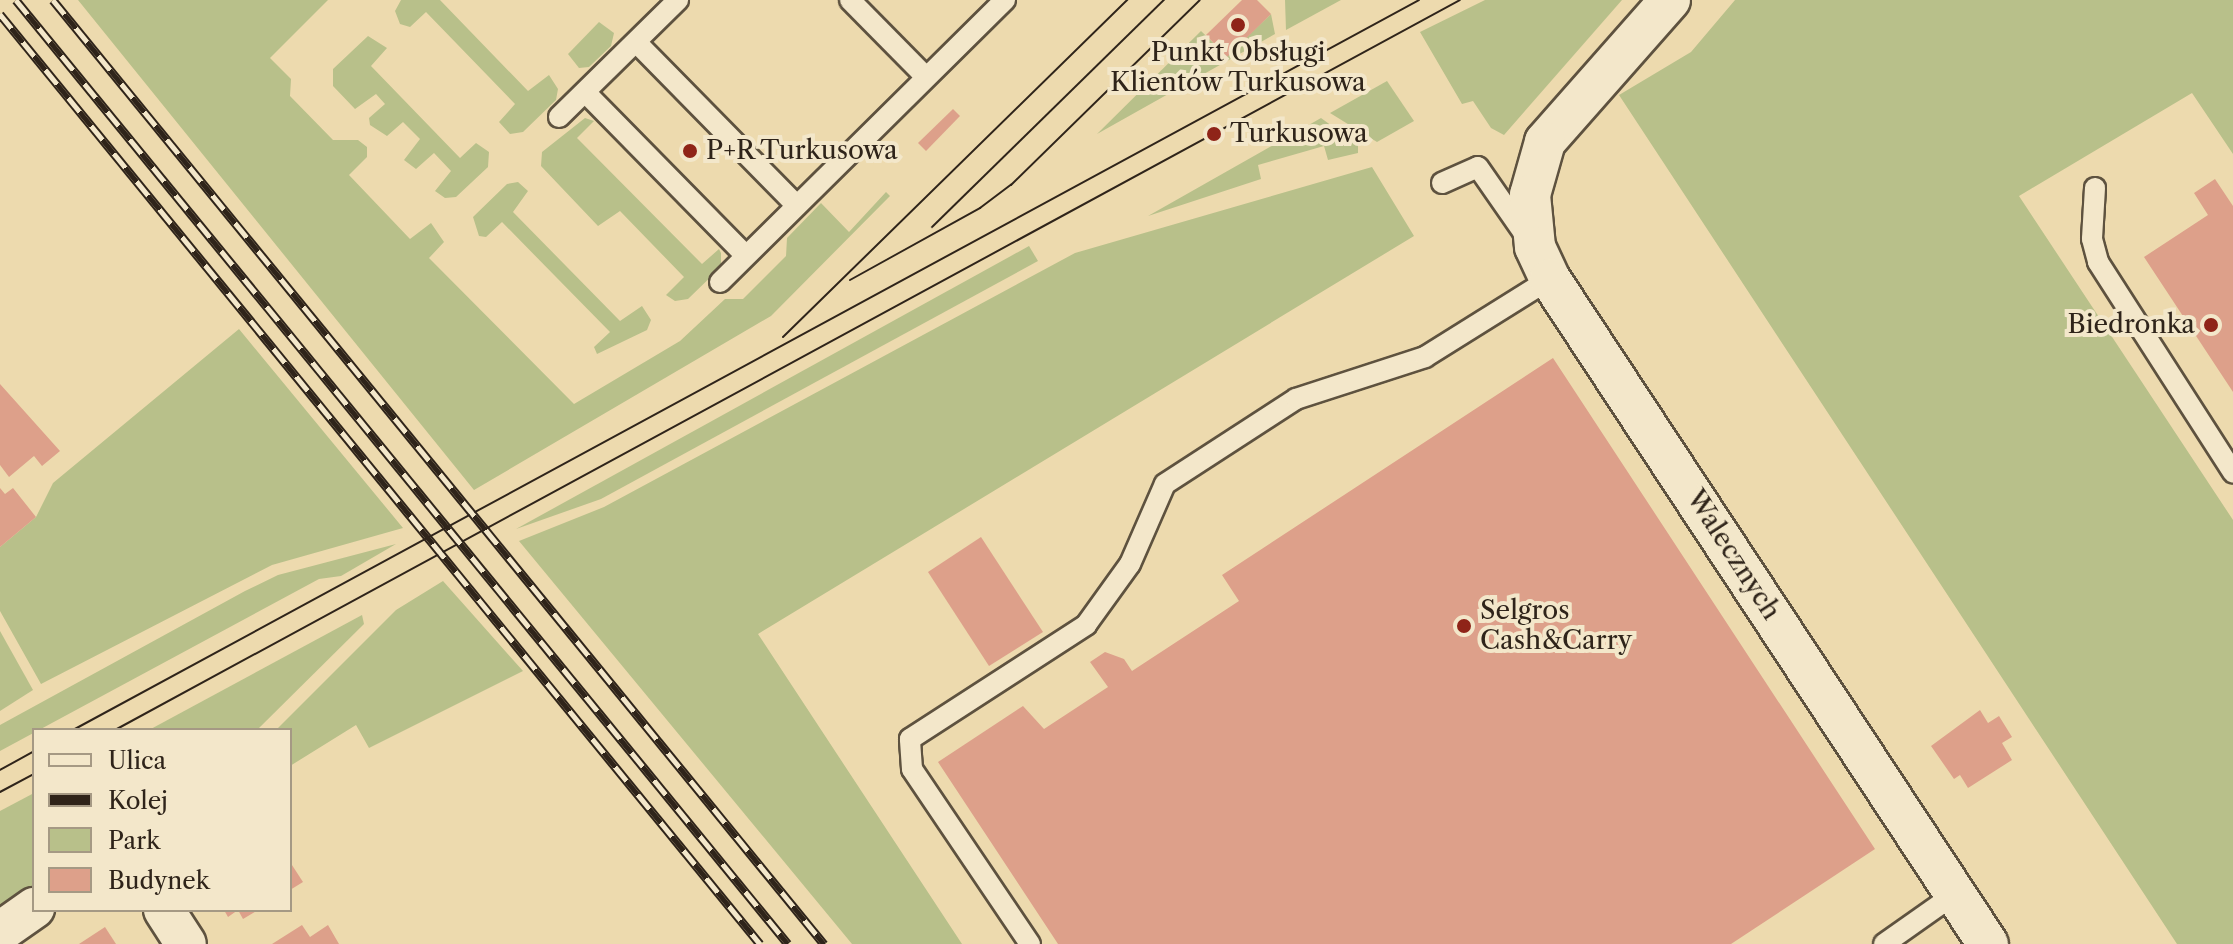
<!DOCTYPE html>
<meta charset="utf-8">
<style>
body{margin:0}
#map{position:relative;width:2233px;height:944px;overflow:hidden;background:#eddaae;font-family:"Libre Caslon Text",serif}
div>[style]{position:absolute}
[style*='--x']{left:calc(var(--x)*1px);top:calc(var(--y)*1px);width:calc(var(--w)*1px);rotate:calc(var(--a)*1deg)}
.green>*{inset:0;background:#b8c08a}
.building>*{inset:0;background:#dda08a}
.roads{filter:drop-shadow(2px 0 #5e523f) drop-shadow(-2px 0 #5e523f) drop-shadow(0 2px #5e523f) drop-shadow(0 -2px #5e523f)}
.service>*{height:20px;margin:-10px;padding:0 10px;transform-origin:10px;border-radius:10px;background:#f3e7ca}
.minor>*{height:40px;margin:-20px;padding:0 20px;transform-origin:20px;border-radius:20px;background:#f3e7ca}
.tram>*{height:2px;margin:-1px;padding:0 1px;transform-origin:1px;border-radius:1px;background:#2f241a}
.rail>*{height:9px;margin-top:-4.5px;transform-origin:0;background:repeating-linear-gradient(90deg,#f3e7ca 0 18px,#2f241a 0 36px);box-sizing:border-box;border-block:2px solid #2f241a}
.dots>*{width:22px;height:22px;translate:-50% -50%;box-sizing:border-box;border:4px solid #f3e7ca;border-radius:50%}
span{translate:-50% -50%;white-space:nowrap;text-align:center;line-height:1.15;-webkit-text-stroke:8px #f3e7ca;paint-order:stroke}
.poi-label{font-size:26px;color:#2f241a}
.left{translate:0 -50%;text-align:left}
.right{translate:-100% -50%;text-align:right}
.street-label{font-size:26px;color:#2f241a}
.legend{position:absolute;left:32px;top:728px;width:260px;height:184px;box-sizing:border-box;background:#f3e7ca;border:2px solid #a59984;margin:0;padding:10px 14px;list-style:none;font-size:24px;color:#2f241a}
.legend li{display:flex;align-items:center;gap:16px;height:40px}
.legend b{width:40px;border:2px solid #a59984}
</style>
<div id="map">
<div class="green">
<div style="clip-path:polygon(78px 0,328px 0,270px 58px,291px 79px,290px 96px,333px 140px,358px 140px,367px 147px,367px 157px,349px 175px,410px 239px,431px 223px,444px 242px,429px 258px,574px 404px,680px 341px,725px 299px,743px 299px,786px 256px,787px 238px,821px 203px,849px 232px,886px 192px,890px 196px,771px 316px,474px 490px)"></div>
<div style="clip-path:polygon(401px 0,440px 0,528px 91px,549px 75px,558px 89px,556px 100px,523px 132px,510px 134px,499px 122px,515px 104px,426px 12px,410px 27px,400px 24px,395px 11px)"></div>
<div style="clip-path:polygon(1285px 0,1341px 0,1286px 30px)"></div>
<div style="clip-path:polygon(1485px 0,1622px 0,1504px 135px,1491px 128px,1473px 101px,1462px 104px,1420px 32px)"></div>
<div style="clip-path:polygon(1735px 0,2233px 0,2233px 154px,2192px 93px,2019px 196px,2233px 520px,2233px 944px,2177px 944px,1619px 95px,1691px 52px)"></div>
<div style="clip-path:polygon(1271px 14px,1275px 34px,1097px 134px,1201px 31px,1227px 56px)"></div>
<div style="clip-path:polygon(599px 22px,614px 33px,611px 46px,589px 67px,579px 68px,568px 54px)"></div>
<div style="clip-path:polygon(368px 36px,387px 48px,371px 66px,460px 158px,476px 143px,489px 152px,488px 167px,456px 197px,445px 198px,435px 191px,451px 171px,434px 153px,416px 169px,404px 160px,420px 139px,403px 122px,387px 136px,370px 125px,369px 118px,385px 104px,376px 94px,355px 109px,333px 86px,333px 69px)"></div>
<div style="clip-path:polygon(1387px 81px,1414px 121px,1377px 142px,1330px 113px)"></div>
<div style="clip-path:polygon(585px 118px,594px 121px,577px 138px,702px 264px,719px 249px,721px 253px,721px 267px,688px 299px,675px 301px,666px 295px,684px 277px,620px 211px,598px 226px,541px 166px,542px 152px)"></div>
<div style="clip-path:polygon(1321px 118px,1358px 145px,1358px 153px,1328px 160px,1324px 146px,1258px 165px,1261px 179px,1148px 216px)"></div>
<div style="clip-path:polygon(1372px 167px,1414px 236px,758px 634px,962px 944px,852px 944px,519px 541px,604px 507px,1075px 253px)"></div>
<div style="clip-path:polygon(507px 184px,518px 182px,528px 191px,513px 212px,620px 321px,642px 306px,651px 320px,647px 330px,597px 354px,594px 347px,610px 332px,502px 222px,486px 237px,479px 236px,473px 217px)"></div>
<div style="clip-path:polygon(1029px 246px,1038px 261px,601px 499px,516px 529px)"></div>
<div style="clip-path:polygon(239px 329px,403px 528px,272px 565px,41px 684px,0 611px,0 547px,36px 517px,53px 483px)"></div>
<div style="clip-path:polygon(396px 544px,341px 576px,319px 579px,0 751px,0 725px,245px 591px,278px 575px)"></div>
<div style="clip-path:polygon(443px 581px,523px 671px,369px 748px,356px 725px,290px 766px,290px 730px,276px 730px,396px 610px)"></div>
<div style="clip-path:polygon(362px 615px,364px 624px,257px 730px,149px 730px)"></div>
<div style="clip-path:polygon(0 631px,33px 690px,0 711px)"></div>
<div style="clip-path:polygon(34px 793px,34px 888px,0 912px,0 811px)"></div>
</div>
<div class="building">
<div style="clip-path:polygon(1242px 0,1257px 0,1271px 14px,1227px 57px,1206px 35px)"></div>
<div style="clip-path:polygon(953px 109px,960px 116px,926px 151px,918px 143px)"></div>
<div style="clip-path:polygon(2215px 179px,2233px 206px,2233px 392px,2144px 257px,2208px 215px,2194px 193px)"></div>
<div style="clip-path:polygon(1553px 358px,1875px 849px,1731px 944px,1058px 944px,938px 762px,1023px 706px,1044px 729px,1108px 687px,1090px 662px,1105px 652px,1124px 659px,1132px 671px,1239px 601px,1222px 575px)"></div>
<div style="clip-path:polygon(0 384px,60px 451px,42px 466px,34px 456px,9px 477px,0 465px)"></div>
<div style="clip-path:polygon(0 488px,5px 494px,13px 488px,36px 517px,0 547px)"></div>
<div style="clip-path:polygon(981px 537px,1043px 632px,989px 666px,928px 572px)"></div>
<div style="clip-path:polygon(1980px 710px,1988px 723px,1999px 716px,2012px 737px,2002px 743px,2012px 760px,1968px 788px,1960px 775px,1954px 779px,1931px 746px)"></div>
<div style="clip-path:polygon(290px 862px,303px 882px,290px 890px)"></div>
<div style="clip-path:polygon(224px 910px,258px 910px,243px 919px,238px 910px,228px 917px)"></div>
<div style="clip-path:polygon(302px 925px,310px 937px,328px 925px,339px 944px,272px 944px)"></div>
<div style="clip-path:polygon(105px 927px,116px 944px,79px 944px)"></div>
</div>
<div class="roads">
<div class="service">
<div style="--x:850;--y:0;--w:108;--a:45.4"></div>
<div style="--x:636;--y:42;--w:228;--a:45.5"></div>
<div style="--x:585;--y:92;--w:228;--a:45.5"></div>
<div style="--x:559;--y:117;--w:167;--a:-44.5"></div>
<div style="--x:1442;--y:183;--w:39;--a:-24"></div>
<div style="--x:1478;--y:167;--w:88;--a:55.2"></div>
<div style="--x:2095;--y:188;--w:51;--a:93.4"></div>
<div style="--x:2092;--y:239;--w:24;--a:75"></div>
<div style="--x:2098;--y:262;--w:250;--a:57.3"></div>
<div style="--x:720;--y:282;--w:401;--a:-44.7"></div>
<div style="--x:1030;--y:944;--w:211;--a:-124"></div>
<div style="--x:912;--y:769;--w:30;--a:-94"></div>
<div style="--x:910;--y:739;--w:210;--a:-32.9"></div>
<div style="--x:1086;--y:625;--w:75;--a:-54.2"></div>
<div style="--x:1130;--y:564;--w:87;--a:-66.4"></div>
<div style="--x:1165;--y:484;--w:156;--a:-33"></div>
<div style="--x:1296;--y:399;--w:136;--a:-18"></div>
<div style="--x:1425;--y:357;--w:147;--a:-32"></div>
<div style="--x:1884;--y:944;--w:87;--a:-35.2"></div>
</div>
<div class="minor">
<div style="--x:1670;--y:0;--w:189;--a:131.4"></div>
<div style="--x:1545;--y:142;--w:55;--a:105.8"></div>
<div style="--x:1530;--y:195;--w:52;--a:84.5"></div>
<div style="--x:1535;--y:247;--w:35;--a:65"></div>
<div style="--x:1550;--y:279;--w:796;--a:56.63"></div>
<div style="--x:164;--y:910;--w:40;--a:57.1"></div>
<div style="--x:0;--y:932;--w:42;--a:-35.2"></div>
</div>
</div>
<div class="tram">
<div style="--x:932;--y:227;--w:325;--a:-44.4"></div>
<div style="--x:850;--y:280;--w:149;--a:-29"></div>
<div style="--x:980;--y:208;--w:39;--a:-37"></div>
<div style="--x:1011;--y:185;--w:264;--a:-44.4"></div>
<div style="--x:783;--y:337;--w:482;--a:-44.4"></div>
<div style="--x:73;--y:730;--w:1531;--a:-28.47"></div>
<div style="--x:115;--y:730;--w:1530;--a:-28.49"></div>
<div style="--x:0;--y:770;--w:39;--a:-29"></div>
<div style="--x:0;--y:792;--w:38;--a:-28"></div>
</div>
<div class="rail">
<div style="--x:16;--y:0;--w:1219;--a:50.72"></div>
<div style="--x:53;--y:0;--w:1219;--a:50.76"></div>
<div style="--x:0;--y:14;--w:1201;--a:50.74"></div>
</div>
<div class="dots">
<div style="left:1238px;top:25px;background:#8f2418"></div>
<div style="left:1214px;top:134px;background:#8f2418"></div>
<div style="left:690px;top:151px;background:#8f2418"></div>
<div style="left:2211px;top:325px;background:#8f2418"></div>
<div style="left:1464px;top:626px;background:#8f2418"></div>
</div>
<div class="poi-label">
<span style="left:1238px;top:68px">Punkt Obsługi<br>Klientów Turkusowa</span>
<span class="left" style="left:1230px;top:134px">Turkusowa</span>
<span class="left" style="left:706px;top:151px">P+R Turkusowa</span>
<span class="right" style="left:2195px;top:325px">Biedronka</span>
<span class="left" style="left:1480px;top:626px">Selgros<br>Cash&amp;Carry</span>
</div>
<div class="street-label">
<span style="left:1733px;top:555px;rotate:57deg">Walecznych</span>
</div>
<ul class="legend">
<li><b style="height:10px;background:#f3e7ca"></b>Ulica</li>
<li><b style="height:10px;background:#2f241a"></b>Kolej</li>
<li><b style="height:22px;background:#b8c08a"></b>Park</li>
<li><b style="height:22px;background:#dda08a"></b>Budynek</li>
</ul>
</div>
